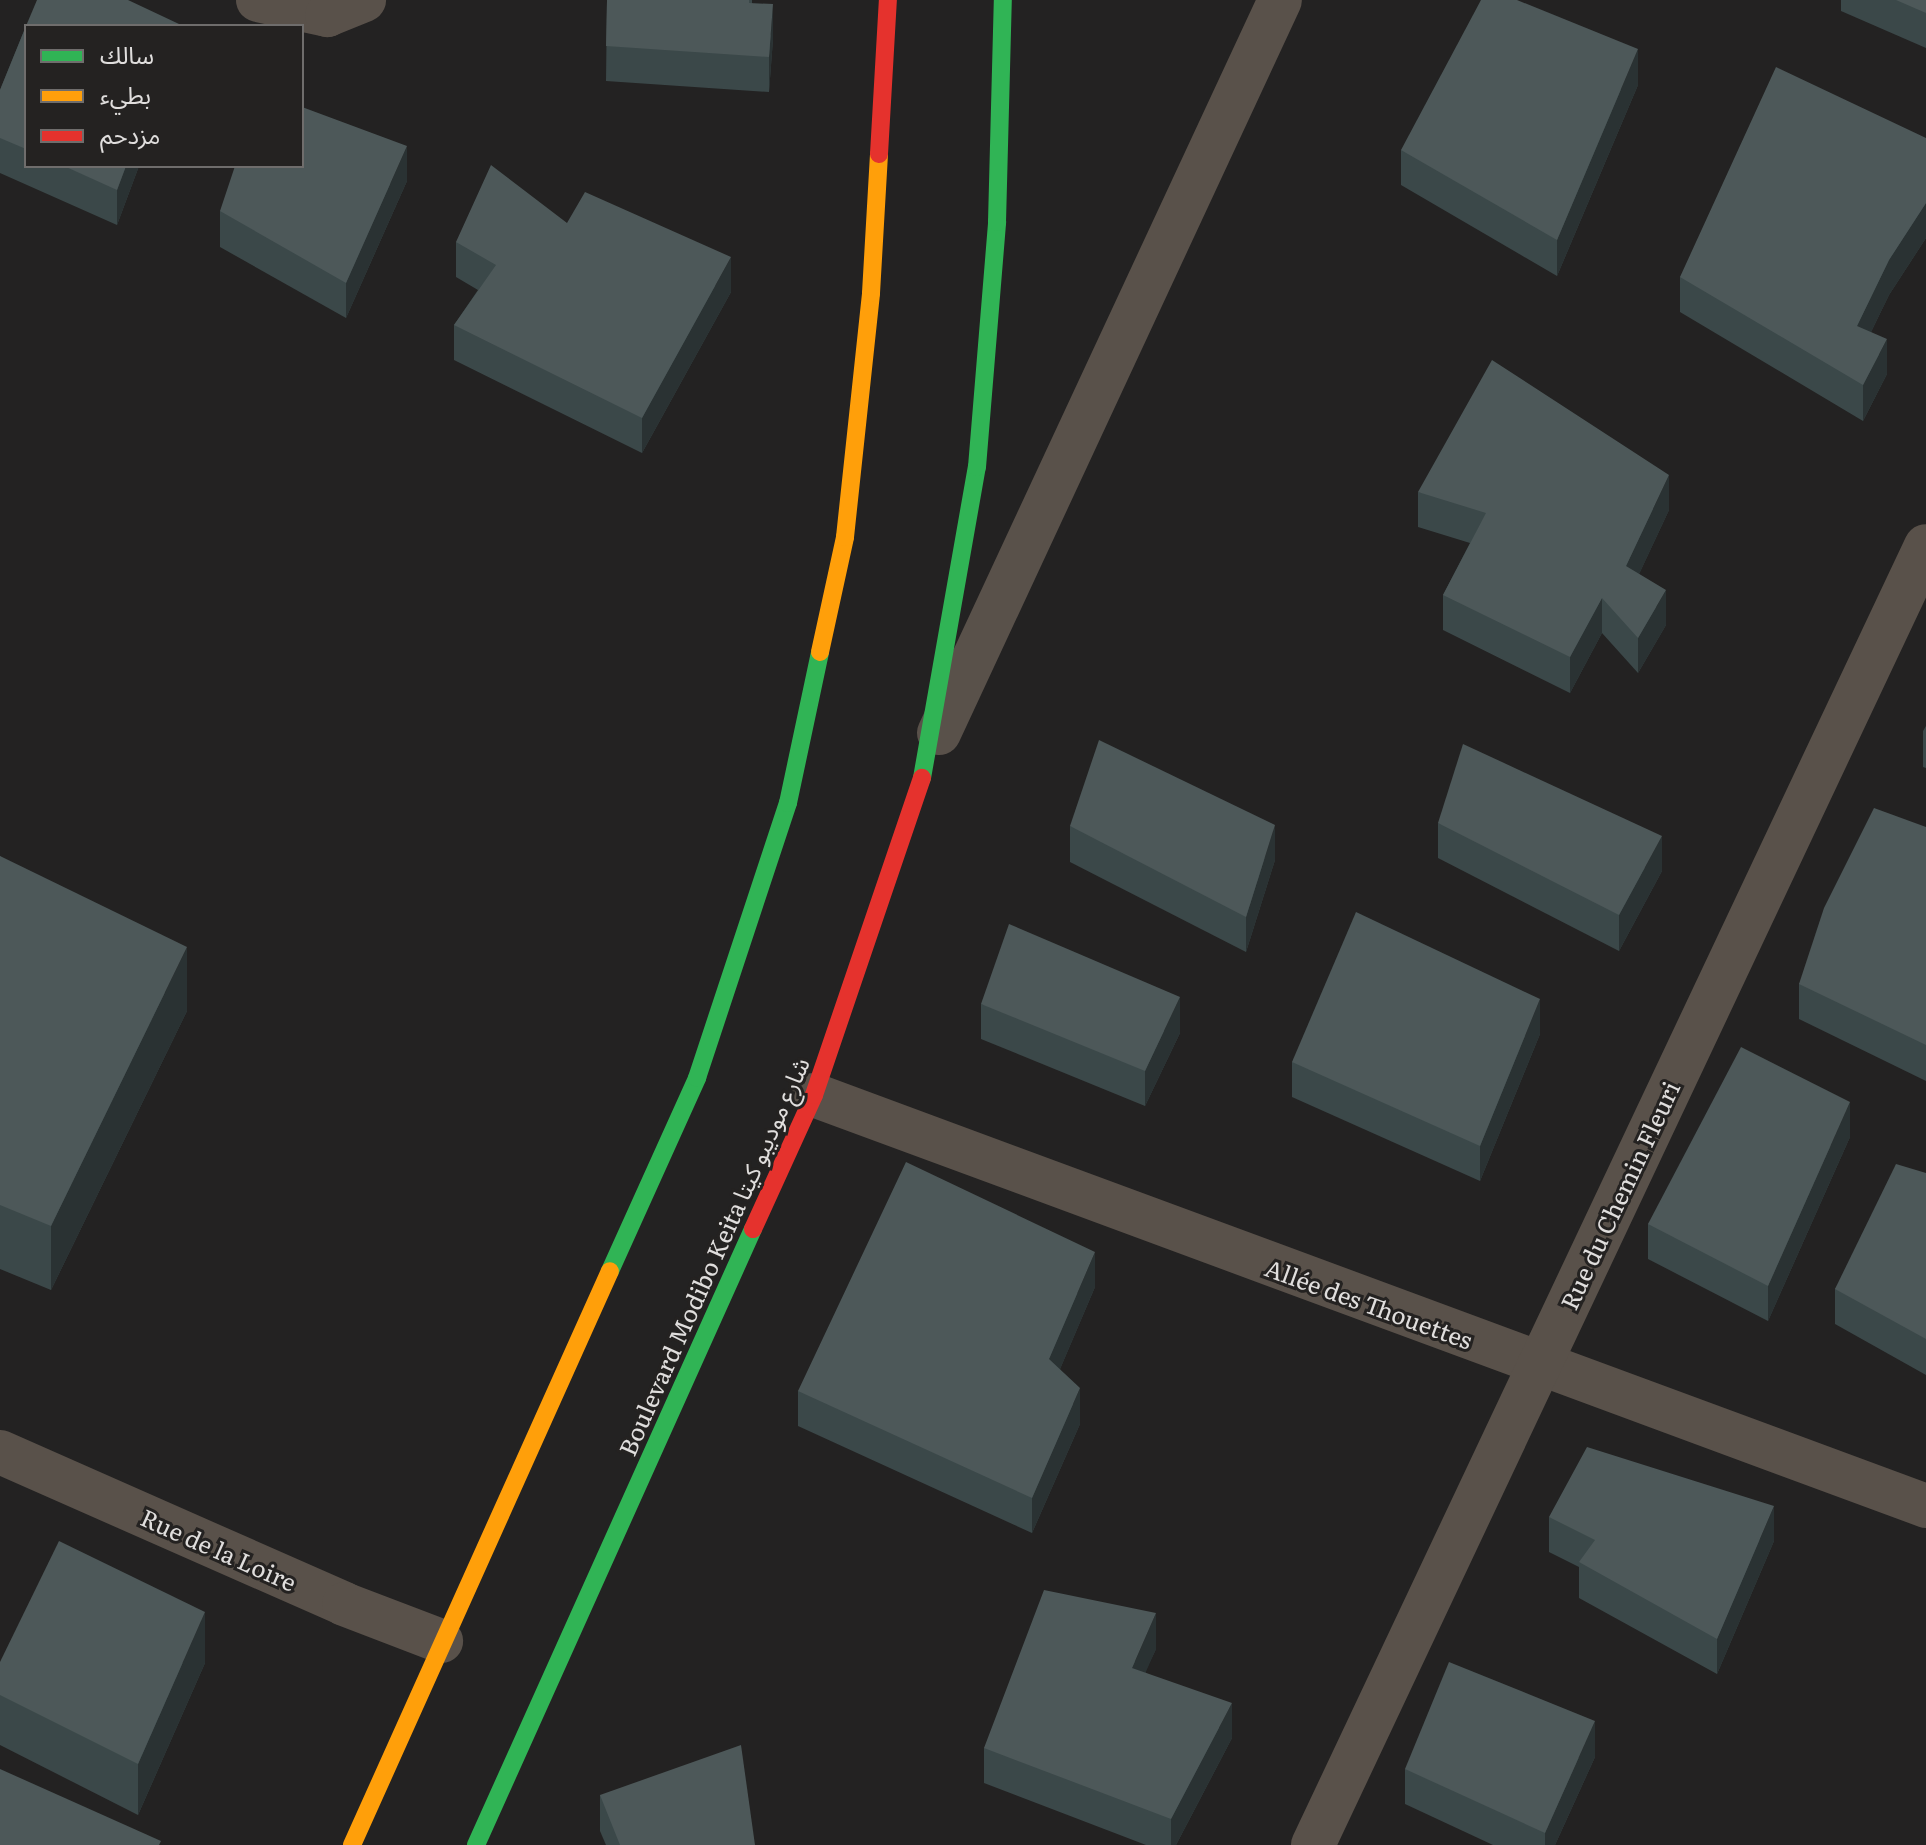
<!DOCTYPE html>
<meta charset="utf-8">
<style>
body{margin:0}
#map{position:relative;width:1926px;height:1845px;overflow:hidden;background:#232222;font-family:Literata,"Noto Sans Arabic",serif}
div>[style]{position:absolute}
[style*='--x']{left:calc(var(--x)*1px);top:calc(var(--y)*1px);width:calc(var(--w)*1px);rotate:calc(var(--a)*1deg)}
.street>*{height:44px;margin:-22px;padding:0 22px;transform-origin:22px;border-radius:22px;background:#59514a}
.fast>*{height:18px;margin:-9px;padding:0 9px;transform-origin:9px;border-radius:9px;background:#30b455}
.slow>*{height:18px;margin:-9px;padding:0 9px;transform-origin:9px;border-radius:9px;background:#ff9f0a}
.jam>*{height:18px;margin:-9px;padding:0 9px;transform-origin:9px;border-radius:9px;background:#e5322d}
.wall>*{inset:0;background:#3b4849}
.shaded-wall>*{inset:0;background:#2a3233}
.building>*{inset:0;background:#4d5859}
span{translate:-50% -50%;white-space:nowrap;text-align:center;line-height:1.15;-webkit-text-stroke:6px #242221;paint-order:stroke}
.street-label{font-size:24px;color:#e0dedd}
.legend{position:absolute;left:24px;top:24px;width:280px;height:144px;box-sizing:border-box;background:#242221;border:2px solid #6f6d6c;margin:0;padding:10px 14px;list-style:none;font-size:24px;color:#e0dedd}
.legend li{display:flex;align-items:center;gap:16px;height:40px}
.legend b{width:40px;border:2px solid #6f6d6c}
</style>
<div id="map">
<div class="street">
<div style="--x:258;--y:0;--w:71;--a:12.3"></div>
<div style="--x:327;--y:15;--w:40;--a:-22"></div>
<div style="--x:939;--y:733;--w:808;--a:-65.05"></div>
<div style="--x:814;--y:1095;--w:1186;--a:20.28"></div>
<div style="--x:0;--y:1452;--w:376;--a:23.8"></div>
<div style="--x:344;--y:1604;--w:104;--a:20.9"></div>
<div style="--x:1313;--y:1845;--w:1436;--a:-64.74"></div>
</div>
<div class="fast">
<div style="--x:922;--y:778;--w:316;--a:-80"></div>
<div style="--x:977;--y:467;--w:246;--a:-85.3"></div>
<div style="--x:997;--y:222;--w:222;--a:-88.5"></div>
<div style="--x:610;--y:1271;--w:212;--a:-65.7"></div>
<div style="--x:697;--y:1078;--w:290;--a:-71.7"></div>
<div style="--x:788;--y:803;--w:154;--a:-78"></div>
<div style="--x:476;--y:1845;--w:675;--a:-65.79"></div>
</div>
<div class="slow">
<div style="--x:820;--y:652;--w:118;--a:-77.7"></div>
<div style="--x:845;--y:537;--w:245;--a:-83.9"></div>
<div style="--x:871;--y:293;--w:139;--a:-86.7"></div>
<div style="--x:352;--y:1845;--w:629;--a:-65.8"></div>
</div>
<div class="jam">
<div style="--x:879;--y:154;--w:154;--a:-86.7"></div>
<div style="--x:753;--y:1229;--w:147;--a:-65.5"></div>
<div style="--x:814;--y:1095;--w:335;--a:-71.2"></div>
</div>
<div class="wall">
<div style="clip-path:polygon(607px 0,752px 0,752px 3px,773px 39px,769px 92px,606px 81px)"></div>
<div style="clip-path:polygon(1841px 0,1926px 0,1926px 48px,1841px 11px)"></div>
<div style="clip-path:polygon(26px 26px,26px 166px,139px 166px,117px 225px,0 173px,0 90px)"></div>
<div style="clip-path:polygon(1638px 85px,1557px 276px,1401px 185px,1401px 150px)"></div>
<div style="clip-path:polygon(1926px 138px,1926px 238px,1889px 295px,1871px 332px,1887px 374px,1863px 421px,1680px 312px,1680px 277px)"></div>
<div style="clip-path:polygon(407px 181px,346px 318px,220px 247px,220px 211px)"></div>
<div style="clip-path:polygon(567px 223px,731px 292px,642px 453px,454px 360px,454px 325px,478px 290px,456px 277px,456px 242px)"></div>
<div style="clip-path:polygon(1418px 492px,1669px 510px,1639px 574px,1666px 625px,1638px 673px,1602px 633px,1570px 693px,1443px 630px,1443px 595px,1470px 543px,1418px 527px)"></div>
<div style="clip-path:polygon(1926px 726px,1926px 768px,1923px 767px,1923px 731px)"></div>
<div style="clip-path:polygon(1438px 823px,1662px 871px,1619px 951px,1438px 858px)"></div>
<div style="clip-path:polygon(1070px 826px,1275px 860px,1246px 952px,1070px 862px)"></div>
<div style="clip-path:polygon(1926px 827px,1926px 1081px,1799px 1019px,1799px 984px)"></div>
<div style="clip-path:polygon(0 856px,187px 1011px,51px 1290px,0 1269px)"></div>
<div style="clip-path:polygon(981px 1004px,1180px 1033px,1145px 1106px,981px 1039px)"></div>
<div style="clip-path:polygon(1540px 1034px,1480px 1181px,1292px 1097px,1292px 1062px)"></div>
<div style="clip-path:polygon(1850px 1137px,1768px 1321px,1648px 1259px,1648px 1224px)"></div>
<div style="clip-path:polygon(1926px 1173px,1926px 1375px,1835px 1324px,1835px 1289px)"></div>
<div style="clip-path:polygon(1095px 1287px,1060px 1369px,1080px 1424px,1032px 1533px,798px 1426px,798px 1391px)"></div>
<div style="clip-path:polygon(1549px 1517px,1774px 1541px,1717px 1674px,1579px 1598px,1579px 1567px,1549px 1552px)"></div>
<div style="clip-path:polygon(1156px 1649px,1145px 1672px,1232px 1738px,1176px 1845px,1146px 1845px,984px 1783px,984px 1748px)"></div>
<div style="clip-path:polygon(0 1662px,205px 1663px,138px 1815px,0 1745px)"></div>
<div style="clip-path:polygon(1595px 1757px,1555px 1845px,1493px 1845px,1405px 1804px,1405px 1769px)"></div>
<div style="clip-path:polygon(600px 1795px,755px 1845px,606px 1845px,600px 1831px)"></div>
</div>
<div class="shaded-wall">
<div style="clip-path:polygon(773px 4px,773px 39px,769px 92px,769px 57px)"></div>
<div style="clip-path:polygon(1638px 49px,1638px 85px,1557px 276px,1557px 240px)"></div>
<div style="clip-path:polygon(407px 146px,407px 181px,346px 318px,346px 283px)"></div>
<div style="clip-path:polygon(126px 166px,139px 166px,117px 225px,117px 190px)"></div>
<div style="clip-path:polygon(1926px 203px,1926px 238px,1889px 295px,1857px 361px,1857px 326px,1889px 260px)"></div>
<div style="clip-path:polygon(731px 257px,731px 292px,642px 453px,642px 418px)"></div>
<div style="clip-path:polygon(1887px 339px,1887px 374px,1863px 421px,1863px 385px)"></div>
<div style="clip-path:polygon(1669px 475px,1669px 510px,1626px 602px,1626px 566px)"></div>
<div style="clip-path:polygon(1666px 590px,1666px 625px,1638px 673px,1638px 638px)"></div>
<div style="clip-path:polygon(1602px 598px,1602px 633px,1570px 693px,1570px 657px)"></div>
<div style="clip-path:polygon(1275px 825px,1275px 860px,1246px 952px,1246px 917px)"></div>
<div style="clip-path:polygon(1662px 836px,1662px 871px,1619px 951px,1619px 915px)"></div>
<div style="clip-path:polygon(187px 947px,187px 1011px,51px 1290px,51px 1226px)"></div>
<div style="clip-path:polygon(1180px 997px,1180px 1033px,1145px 1106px,1145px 1071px)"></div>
<div style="clip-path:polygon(1540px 999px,1540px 1034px,1480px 1181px,1480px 1146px)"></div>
<div style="clip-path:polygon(1850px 1102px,1850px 1137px,1768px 1321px,1768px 1286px)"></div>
<div style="clip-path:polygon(1095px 1252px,1095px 1287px,1049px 1395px,1049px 1359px)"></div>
<div style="clip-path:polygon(1080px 1388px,1080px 1424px,1032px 1533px,1032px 1498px)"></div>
<div style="clip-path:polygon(1774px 1506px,1774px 1541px,1717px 1674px,1717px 1639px)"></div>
<div style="clip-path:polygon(205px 1612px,205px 1663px,138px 1815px,138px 1764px)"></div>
<div style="clip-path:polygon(1156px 1613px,1156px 1649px,1132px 1703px,1132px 1668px)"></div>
<div style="clip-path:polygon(1232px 1703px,1232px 1738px,1176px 1845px,1171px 1845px,1171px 1819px)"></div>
<div style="clip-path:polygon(1595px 1721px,1595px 1757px,1555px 1845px,1545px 1845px,1545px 1833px)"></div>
</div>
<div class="building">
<div style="clip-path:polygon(37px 0,128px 0,179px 24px,178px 26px,26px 26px)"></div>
<div style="clip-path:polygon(607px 0,749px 0,749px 3px,773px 4px,769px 57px,606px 46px)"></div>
<div style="clip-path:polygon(1481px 0,1517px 0,1638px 49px,1557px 240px,1401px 150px)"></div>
<div style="clip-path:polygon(1896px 0,1926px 0,1926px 13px)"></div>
<div style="clip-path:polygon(26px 26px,26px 149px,0 138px,0 90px)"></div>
<div style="clip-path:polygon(1776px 67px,1926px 138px,1926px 203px,1889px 260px,1857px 326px,1887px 339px,1863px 385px,1680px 277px)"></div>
<div style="clip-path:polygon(302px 107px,407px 146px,346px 283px,220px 211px,235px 166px,302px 166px)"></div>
<div style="clip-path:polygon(491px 165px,567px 223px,585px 192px,731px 257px,642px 418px,454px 325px,496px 265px,456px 242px)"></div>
<div style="clip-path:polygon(64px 166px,126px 166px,117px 190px)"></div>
<div style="clip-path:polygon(1492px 360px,1669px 475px,1626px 566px,1666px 590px,1638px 638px,1602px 598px,1570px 657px,1443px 595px,1486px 513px,1418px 492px)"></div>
<div style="clip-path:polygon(1099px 740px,1275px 825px,1246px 917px,1070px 826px)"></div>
<div style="clip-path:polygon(1463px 744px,1662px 836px,1619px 915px,1438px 823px)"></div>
<div style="clip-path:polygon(1874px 808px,1926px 827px,1926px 1045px,1799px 984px,1824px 908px)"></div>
<div style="clip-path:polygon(0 856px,187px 947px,51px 1226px,0 1205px)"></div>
<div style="clip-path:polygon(1356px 912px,1540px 999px,1480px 1146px,1292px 1062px)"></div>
<div style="clip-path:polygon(1009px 924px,1180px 997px,1145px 1071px,981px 1004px)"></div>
<div style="clip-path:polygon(1741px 1047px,1850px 1102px,1768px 1286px,1648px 1224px)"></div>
<div style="clip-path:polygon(906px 1162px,1095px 1252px,1049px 1359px,1080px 1388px,1032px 1498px,798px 1391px)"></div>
<div style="clip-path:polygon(1896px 1164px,1926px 1173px,1926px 1339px,1835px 1289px)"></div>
<div style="clip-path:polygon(1587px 1447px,1774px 1506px,1717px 1639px,1579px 1562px,1595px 1540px,1549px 1517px)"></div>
<div style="clip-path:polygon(59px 1541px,205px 1612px,138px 1764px,0 1695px,0 1662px)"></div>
<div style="clip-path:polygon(1044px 1590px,1156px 1613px,1132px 1668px,1232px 1703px,1171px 1819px,984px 1748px)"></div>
<div style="clip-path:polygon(1449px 1662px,1595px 1721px,1545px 1833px,1405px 1769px)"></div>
<div style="clip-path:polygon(741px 1745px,755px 1845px,620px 1845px,600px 1795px)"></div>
<div style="clip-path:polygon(0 1769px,161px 1841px,159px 1845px,0 1845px)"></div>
</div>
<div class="street-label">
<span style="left:1619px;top:1195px;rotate:-65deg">Rue du Chemin Fleuri</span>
<span style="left:713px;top:1256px;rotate:-66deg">Boulevard Modibo Keita شارع موديبو كيتا</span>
<span style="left:1369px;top:1303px;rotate:20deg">Allée des Thouettes</span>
<span style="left:219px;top:1549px;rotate:24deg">Rue de la Loire</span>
</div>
<ul class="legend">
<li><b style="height:10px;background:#30b455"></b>سالك</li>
<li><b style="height:10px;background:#ff9f0a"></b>بطيء</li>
<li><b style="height:10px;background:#e5322d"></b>مزدحم</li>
</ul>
</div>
